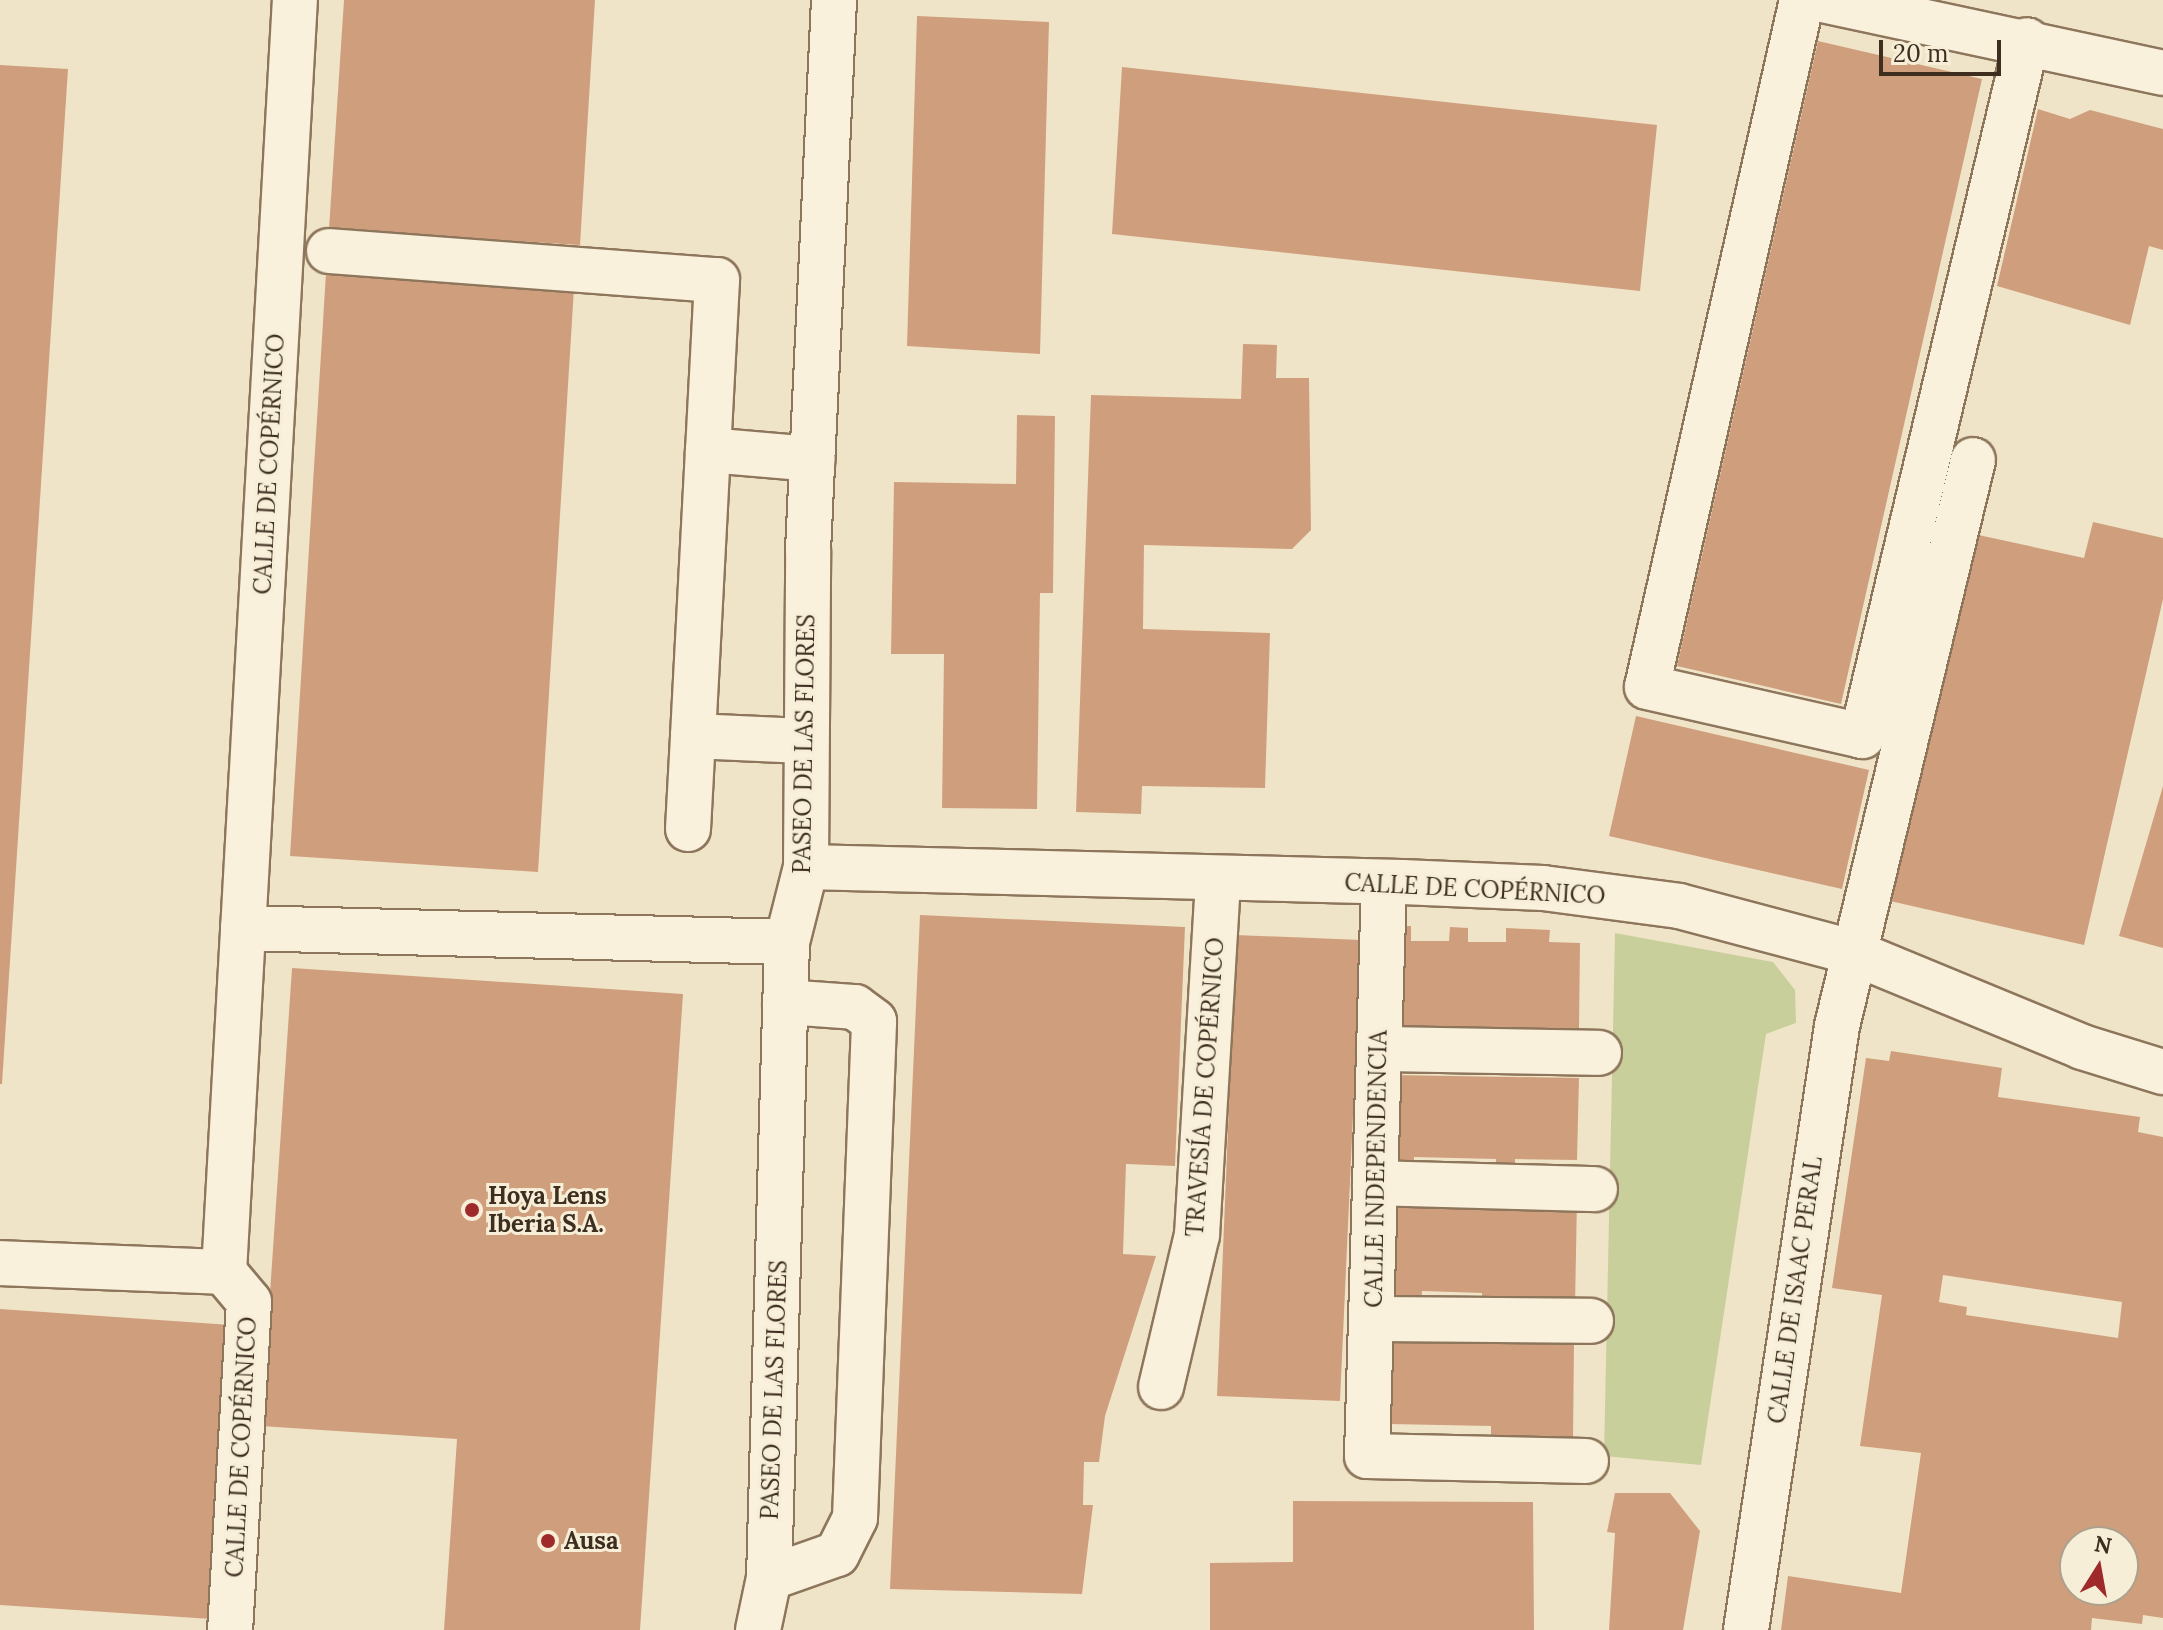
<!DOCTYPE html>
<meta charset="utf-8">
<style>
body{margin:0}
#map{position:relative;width:2163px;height:1630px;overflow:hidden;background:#f0e4c8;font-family:Lora,serif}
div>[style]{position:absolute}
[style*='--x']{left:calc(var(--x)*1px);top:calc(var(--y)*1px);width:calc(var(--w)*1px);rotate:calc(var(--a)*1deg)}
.green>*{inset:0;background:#c9cf9b}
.building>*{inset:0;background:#cf9f7d}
.roads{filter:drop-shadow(2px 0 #8d765c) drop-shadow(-2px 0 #8d765c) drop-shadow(0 2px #8d765c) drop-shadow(0 -2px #8d765c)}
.minor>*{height:44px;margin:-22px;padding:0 22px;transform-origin:22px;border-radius:22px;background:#faf1dc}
.dots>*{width:22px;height:22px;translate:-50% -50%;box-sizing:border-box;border:4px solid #f7eed8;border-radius:50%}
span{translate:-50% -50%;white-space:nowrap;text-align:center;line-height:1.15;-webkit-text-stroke:6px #f7eed8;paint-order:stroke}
.street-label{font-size:24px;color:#3d2e20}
.poi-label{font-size:24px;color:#3d2e20;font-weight:700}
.left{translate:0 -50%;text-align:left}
.north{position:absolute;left:2059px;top:1526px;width:80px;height:80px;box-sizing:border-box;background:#f7eed8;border:2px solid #ada18e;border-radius:50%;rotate:11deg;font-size:22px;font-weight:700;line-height:32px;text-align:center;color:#3d2e20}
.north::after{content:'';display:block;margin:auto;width:28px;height:36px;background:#9e2a2b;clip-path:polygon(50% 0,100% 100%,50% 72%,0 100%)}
.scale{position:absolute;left:1879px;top:40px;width:122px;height:36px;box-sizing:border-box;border:4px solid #3d2e20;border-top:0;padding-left:10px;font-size:24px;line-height:28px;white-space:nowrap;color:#3d2e20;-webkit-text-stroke:6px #f7eed8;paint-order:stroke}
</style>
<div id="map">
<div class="green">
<div style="clip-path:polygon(1615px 933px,1773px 962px,1795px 990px,1796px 1023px,1766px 1034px,1701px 1465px,1604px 1456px)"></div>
</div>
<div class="building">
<div style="clip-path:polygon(344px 0,595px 0,580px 245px,329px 229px)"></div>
<div style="clip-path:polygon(917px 16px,1049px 22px,1040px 354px,907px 346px)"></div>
<div style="clip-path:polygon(1818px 41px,1982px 79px,1841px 704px,1677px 666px)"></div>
<div style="clip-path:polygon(0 65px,68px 69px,2px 1084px,0 1084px)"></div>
<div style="clip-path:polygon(1122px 67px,1657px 125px,1640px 291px,1112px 234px)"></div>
<div style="clip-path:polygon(2038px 109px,2070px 119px,2090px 110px,2163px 129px,2163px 250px,2149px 246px,2130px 325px,1997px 286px)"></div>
<div style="clip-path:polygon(326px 273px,574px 288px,538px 872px,290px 856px)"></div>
<div style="clip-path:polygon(1243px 344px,1277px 345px,1276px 378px,1309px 378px,1311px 530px,1292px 549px,1144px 545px,1143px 629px,1270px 633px,1265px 788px,1142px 786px,1141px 814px,1076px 812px,1091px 395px,1241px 399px)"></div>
<div style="clip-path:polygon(1017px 415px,1055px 416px,1053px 593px,1040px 593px,1037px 809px,942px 808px,944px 654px,891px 654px,894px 482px,1016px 484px)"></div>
<div style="clip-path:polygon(2093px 522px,2163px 538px,2163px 599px,2084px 945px,1890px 901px,1974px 534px,2084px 558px)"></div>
<div style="clip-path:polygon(1636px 716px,1869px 770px,1842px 889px,1609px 836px)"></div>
<div style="clip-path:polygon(2163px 786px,2163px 948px,2119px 936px)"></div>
<div style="clip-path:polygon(920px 915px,1185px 927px,1175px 1166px,1126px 1164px,1123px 1254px,1156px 1256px,1105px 1416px,1099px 1462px,1084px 1462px,1083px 1505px,1093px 1505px,1082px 1594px,890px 1589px)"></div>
<div style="clip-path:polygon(1397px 926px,1411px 926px,1411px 941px,1449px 941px,1450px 927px,1468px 928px,1468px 942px,1506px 942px,1506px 928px,1550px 930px,1549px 942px,1580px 943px,1579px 1029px,1396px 1026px)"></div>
<div style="clip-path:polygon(1236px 935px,1361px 940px,1340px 1401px,1217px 1396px)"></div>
<div style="clip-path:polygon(292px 968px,683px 994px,640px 1630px,444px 1630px,457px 1439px,261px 1426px)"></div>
<div style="clip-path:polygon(evenodd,1891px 1051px,2002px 1068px,1998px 1097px,2140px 1117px,2138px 1132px,2163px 1137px,2163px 1618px,2143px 1615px,2142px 1624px,2092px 1618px,2091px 1630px,1781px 1630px,1788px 1576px,1901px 1593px,1921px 1453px,1860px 1446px,1882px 1295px,1832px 1288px,1866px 1058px,1889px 1061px,1891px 1051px,1943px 1275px,2122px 1302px,2118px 1338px,1966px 1315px,1967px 1307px,1939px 1302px,1943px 1275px,1891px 1051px,2075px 1542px,2123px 1542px,2123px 1590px,2075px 1590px,2075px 1542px)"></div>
<div style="clip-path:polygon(1394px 1075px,1579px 1078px,1577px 1160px,1515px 1159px,1515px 1173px,1496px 1173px,1496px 1159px,1414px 1157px,1414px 1171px,1394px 1171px)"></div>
<div style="clip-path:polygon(1546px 1198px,1577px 1199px,1575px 1307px,1482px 1306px,1482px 1293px,1422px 1291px,1421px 1306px,1392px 1305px,1393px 1207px,1545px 1211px)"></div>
<div style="clip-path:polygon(0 1309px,231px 1325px,211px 1619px,0 1605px)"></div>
<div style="clip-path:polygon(1390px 1331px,1409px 1341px,1574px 1343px,1573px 1441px,1491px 1439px,1491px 1426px,1389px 1424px)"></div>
<div style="clip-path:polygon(1615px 1493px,1670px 1493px,1700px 1531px,1683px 1630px,1609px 1630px,1615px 1533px,1607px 1532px)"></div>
<div style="clip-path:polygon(1293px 1501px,1533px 1502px,1534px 1630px,1210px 1630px,1210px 1563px,1293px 1562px)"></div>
</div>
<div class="roads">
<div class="minor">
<div style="--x:1802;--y:0;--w:704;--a:102.71"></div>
<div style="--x:1647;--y:687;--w:221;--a:12.8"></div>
<div style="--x:1862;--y:736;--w:715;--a:-76.66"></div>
<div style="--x:1823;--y:0;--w:348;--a:12.1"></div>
<div style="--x:329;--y:251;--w:389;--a:4.3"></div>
<div style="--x:717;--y:280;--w:170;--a:93"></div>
<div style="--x:804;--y:741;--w:111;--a:-177.4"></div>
<div style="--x:693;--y:736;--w:286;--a:-87"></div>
<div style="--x:708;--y:450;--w:105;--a:4.9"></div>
<div style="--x:688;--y:829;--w:93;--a:-86.9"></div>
<div style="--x:806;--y:867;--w:596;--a:1.44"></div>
<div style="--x:1402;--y:882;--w:141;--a:2.4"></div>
<div style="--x:1543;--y:888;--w:137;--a:7.5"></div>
<div style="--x:1679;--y:906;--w:179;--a:14.9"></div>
<div style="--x:1852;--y:952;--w:249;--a:22.4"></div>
<div style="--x:2082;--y:1047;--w:85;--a:17.2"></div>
<div style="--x:1384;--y:882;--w:574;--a:91.7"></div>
<div style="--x:1367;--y:1456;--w:219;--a:1.3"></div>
<div style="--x:243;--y:928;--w:544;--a:1.47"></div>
<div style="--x:1379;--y:1049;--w:220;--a:1"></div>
<div style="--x:1375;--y:1183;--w:220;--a:1.6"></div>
<div style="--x:0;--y:1263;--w:224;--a:2.3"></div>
<div style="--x:224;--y:1272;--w:1274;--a:-86.81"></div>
<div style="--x:224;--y:1272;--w:39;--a:50"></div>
<div style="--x:249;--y:1302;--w:329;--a:93.3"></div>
<div style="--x:1372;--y:1319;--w:219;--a:0.5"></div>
<div style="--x:1161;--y:1387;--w:156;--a:-76.7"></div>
<div style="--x:1197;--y:1235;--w:357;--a:-86.6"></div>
<div style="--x:769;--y:1578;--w:72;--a:-19.4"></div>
<div style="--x:837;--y:1554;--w:40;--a:-63.4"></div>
<div style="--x:855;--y:1518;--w:497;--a:-87.8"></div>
<div style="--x:874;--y:1021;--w:24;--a:-144"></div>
<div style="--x:855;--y:1007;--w:70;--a:-175.9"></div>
<div style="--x:758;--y:1630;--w:53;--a:-78.1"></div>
<div style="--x:769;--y:1578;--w:636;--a:-88.38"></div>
<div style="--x:787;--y:942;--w:77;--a:-75.8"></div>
<div style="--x:806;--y:867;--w:317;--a:-89.6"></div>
<div style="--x:808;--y:550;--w:551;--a:-87.29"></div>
<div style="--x:1746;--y:1630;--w:611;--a:-81.43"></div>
<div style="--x:1837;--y:1026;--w:582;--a:-76.49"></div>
</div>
</div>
<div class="dots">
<div style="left:472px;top:1210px;background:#9e2a2b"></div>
<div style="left:548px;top:1541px;background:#9e2a2b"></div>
</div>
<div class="street-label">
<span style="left:269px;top:464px;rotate:-87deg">CALLE DE COPÉRNICO</span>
<span style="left:804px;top:744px;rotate:-89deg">PASEO DE LAS FLORES</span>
<span style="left:1475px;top:889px;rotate:3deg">CALLE DE COPÉRNICO</span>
<span style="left:1205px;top:1087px;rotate:-86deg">TRAVESÍA DE COPÉRNICO</span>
<span style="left:1376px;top:1169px;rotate:-89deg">CALLE INDEPENDENCIA</span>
<span style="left:1795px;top:1290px;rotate:-82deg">CALLE DE ISAAC PERAL</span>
<span style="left:774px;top:1390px;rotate:-88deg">PASEO DE LAS FLORES</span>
<span style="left:241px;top:1447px;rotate:-87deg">CALLE DE COPÉRNICO</span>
</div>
<div class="poi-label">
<span class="left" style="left:488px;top:1210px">Hoya Lens<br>Iberia S.A.</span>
<span class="left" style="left:564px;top:1541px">Ausa</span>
</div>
<div class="north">N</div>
<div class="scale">20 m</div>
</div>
